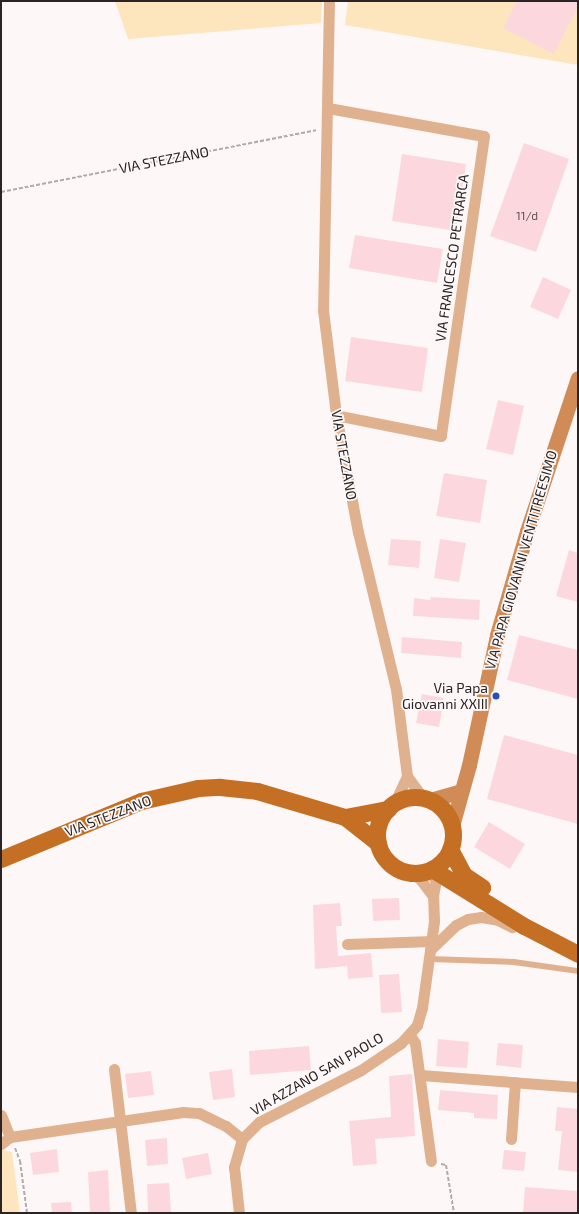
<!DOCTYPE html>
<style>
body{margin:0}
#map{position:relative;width:579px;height:1214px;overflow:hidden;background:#fdf8f7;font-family:"Exo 2",sans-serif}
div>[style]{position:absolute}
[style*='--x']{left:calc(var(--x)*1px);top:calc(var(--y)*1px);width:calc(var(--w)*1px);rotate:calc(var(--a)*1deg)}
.green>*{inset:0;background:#fde6bd}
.building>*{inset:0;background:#fcd8de}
.path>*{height:2px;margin-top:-1px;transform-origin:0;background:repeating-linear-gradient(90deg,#b1acab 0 4px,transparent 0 6px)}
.lane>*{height:5.5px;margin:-2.75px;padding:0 2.75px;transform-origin:2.75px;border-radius:2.75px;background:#e0b18f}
.street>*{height:11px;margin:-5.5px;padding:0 5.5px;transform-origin:5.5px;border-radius:5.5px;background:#e0b18f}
.secondary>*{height:15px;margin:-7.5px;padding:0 7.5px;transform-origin:7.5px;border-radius:7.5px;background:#d18b57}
.primary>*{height:17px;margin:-8.5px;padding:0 8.5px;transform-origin:8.5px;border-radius:8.5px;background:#c46f23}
.primary>.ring{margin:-8.5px;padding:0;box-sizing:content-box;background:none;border:17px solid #c46f23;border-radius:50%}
.dots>*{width:11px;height:11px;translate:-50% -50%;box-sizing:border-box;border:2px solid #fdf8f7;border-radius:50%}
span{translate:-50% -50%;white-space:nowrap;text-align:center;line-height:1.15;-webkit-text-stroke:3.5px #fdf8f7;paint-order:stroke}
.number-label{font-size:12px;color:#5e5252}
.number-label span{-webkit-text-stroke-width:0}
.street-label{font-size:14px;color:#2a2524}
.poi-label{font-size:14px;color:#2a2524}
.right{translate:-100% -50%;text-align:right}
.frame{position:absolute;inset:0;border:2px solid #2a2524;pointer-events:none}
</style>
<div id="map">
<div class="green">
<div style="clip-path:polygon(115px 1px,322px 1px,321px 23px,128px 39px)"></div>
<div style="clip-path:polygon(348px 1px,578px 1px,578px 65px,345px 25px)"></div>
<div style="clip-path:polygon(2px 1150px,12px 1152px,20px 1213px,1px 1213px)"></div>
</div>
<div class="building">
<div style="clip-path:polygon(517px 1px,578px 1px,578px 7px,554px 54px,503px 28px)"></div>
<div style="clip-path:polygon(524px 143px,569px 159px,536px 252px,490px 236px)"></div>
<div style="clip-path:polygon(402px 154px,466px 164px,456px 231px,392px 221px)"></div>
<div style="clip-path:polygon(355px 235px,443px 249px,437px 283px,349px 268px)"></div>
<div style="clip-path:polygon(543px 277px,571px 290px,558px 319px,530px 307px)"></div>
<div style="clip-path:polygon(351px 337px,428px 348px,422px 392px,345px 381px)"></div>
<div style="clip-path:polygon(498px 400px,524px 406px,513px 455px,486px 449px)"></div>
<div style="clip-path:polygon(444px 473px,487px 480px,480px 523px,436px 516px)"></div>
<div style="clip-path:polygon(391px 539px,421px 541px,419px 568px,388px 565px)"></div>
<div style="clip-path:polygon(440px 539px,466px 543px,459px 582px,434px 578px)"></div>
<div style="clip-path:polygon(569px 550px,578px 553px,578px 602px,556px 596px)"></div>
<div style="clip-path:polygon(431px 597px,480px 600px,479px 620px,413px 616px,414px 598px,430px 600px)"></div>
<div style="clip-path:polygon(519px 635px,578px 650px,578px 699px,507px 680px)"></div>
<div style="clip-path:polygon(402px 637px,462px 642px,461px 658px,401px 653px)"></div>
<div style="clip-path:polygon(422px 694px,444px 698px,439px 727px,416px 723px)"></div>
<div style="clip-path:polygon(504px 735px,578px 755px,578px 824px,487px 799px)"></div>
<div style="clip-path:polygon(489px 822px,525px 844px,510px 869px,474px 847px)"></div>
<div style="clip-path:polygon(399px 898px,400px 920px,373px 921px,372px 899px)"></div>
<div style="clip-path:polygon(340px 903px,342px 926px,336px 926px,338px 956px,371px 953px,373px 977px,348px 979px,347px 966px,315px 969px,313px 905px)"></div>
<div style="clip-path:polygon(399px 974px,402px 1012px,381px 1013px,379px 975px)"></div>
<div style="clip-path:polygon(438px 1039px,469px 1042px,467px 1068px,436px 1066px)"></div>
<div style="clip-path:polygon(498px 1043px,523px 1045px,521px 1068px,496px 1065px)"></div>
<div style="clip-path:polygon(309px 1046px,311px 1070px,250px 1075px,249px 1051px)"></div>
<div style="clip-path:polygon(232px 1069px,235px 1097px,213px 1100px,209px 1072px)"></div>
<div style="clip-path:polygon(151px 1071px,154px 1095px,128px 1098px,125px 1074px)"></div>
<div style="clip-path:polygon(412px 1074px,415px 1136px,375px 1139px,377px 1164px,353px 1166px,349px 1121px,391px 1117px,389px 1076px)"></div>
<div style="clip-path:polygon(440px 1090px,498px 1095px,497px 1119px,474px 1118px,474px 1113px,438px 1110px)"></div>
<div style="clip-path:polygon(557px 1107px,578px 1109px,578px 1172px,558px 1170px,562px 1131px,555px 1131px)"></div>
<div style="clip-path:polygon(167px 1138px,168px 1164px,147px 1166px,145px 1140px)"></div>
<div style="clip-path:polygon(57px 1149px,59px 1172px,33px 1175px,30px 1153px)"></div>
<div style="clip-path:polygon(504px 1150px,526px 1152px,524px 1171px,502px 1169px)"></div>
<div style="clip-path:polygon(208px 1153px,212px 1174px,186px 1179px,182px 1158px)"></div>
<div style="clip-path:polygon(108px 1170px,110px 1213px,90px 1213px,88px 1172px)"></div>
<div style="clip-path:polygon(169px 1183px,171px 1212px,148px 1213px,147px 1184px)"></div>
<div style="clip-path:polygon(525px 1187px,578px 1191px,578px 1213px,523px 1213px)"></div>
<div style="clip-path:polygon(71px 1202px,72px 1213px,52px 1213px,51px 1203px)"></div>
</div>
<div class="path">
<div style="--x:1;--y:192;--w:321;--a:-11.1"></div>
<div style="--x:15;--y:1148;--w:14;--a:69"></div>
<div style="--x:20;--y:1161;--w:52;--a:82.3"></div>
<div style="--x:441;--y:1164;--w:5;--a:11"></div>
<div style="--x:446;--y:1165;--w:49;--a:80.5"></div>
</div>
<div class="lane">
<div style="--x:430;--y:959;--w:84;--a:2"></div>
<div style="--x:514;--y:962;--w:65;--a:8"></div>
</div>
<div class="street">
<div style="--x:329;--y:1;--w:309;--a:91.1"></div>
<div style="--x:323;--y:310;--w:106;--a:82.9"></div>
<div style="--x:336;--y:415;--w:119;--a:79.4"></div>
<div style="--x:358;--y:532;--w:162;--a:76.4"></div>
<div style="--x:396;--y:689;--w:88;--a:82.8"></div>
<div style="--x:407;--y:776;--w:27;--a:54"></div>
<div style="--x:328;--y:108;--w:158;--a:10.2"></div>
<div style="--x:484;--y:136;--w:303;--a:98.2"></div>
<div style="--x:441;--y:436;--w:107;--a:-168.7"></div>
<div style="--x:394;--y:804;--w:31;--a:-65"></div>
<div style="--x:409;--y:872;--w:13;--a:32"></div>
<div style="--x:420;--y:879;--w:21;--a:53"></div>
<div style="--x:347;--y:944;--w:85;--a:-2"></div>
<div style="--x:430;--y:950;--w:36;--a:-44"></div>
<div style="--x:456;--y:925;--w:13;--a:-27"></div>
<div style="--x:468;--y:919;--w:13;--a:-9"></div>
<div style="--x:481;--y:917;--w:17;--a:10"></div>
<div style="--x:498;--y:920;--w:16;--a:27"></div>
<div style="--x:410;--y:1035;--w:9;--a:58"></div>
<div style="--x:415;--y:1043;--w:119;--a:82.3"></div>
<div style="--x:114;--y:1069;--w:145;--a:83.3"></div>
<div style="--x:421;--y:1075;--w:157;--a:4.4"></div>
<div style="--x:1;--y:1115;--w:24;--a:68"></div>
<div style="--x:511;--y:1139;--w:57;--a:-86"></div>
<div style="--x:1;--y:1144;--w:11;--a:-38"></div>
<div style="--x:10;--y:1137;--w:175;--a:-8.2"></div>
<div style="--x:183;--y:1112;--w:16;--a:4"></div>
<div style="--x:199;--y:1113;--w:30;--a:26"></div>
<div style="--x:226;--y:1126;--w:21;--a:39"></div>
<div style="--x:239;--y:1213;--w:46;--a:-96.2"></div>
<div style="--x:234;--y:1167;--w:29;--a:-74"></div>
<div style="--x:242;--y:1139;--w:24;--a:-45"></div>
<div style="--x:259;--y:1122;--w:114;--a:-27"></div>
<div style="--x:361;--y:1070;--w:48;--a:-34"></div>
<div style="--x:401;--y:1043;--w:24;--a:-48"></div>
<div style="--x:417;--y:1025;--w:18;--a:-74"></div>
<div style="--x:422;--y:1008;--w:88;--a:-82.1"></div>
<div style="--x:434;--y:921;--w:25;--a:-92"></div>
<div style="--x:433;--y:896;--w:15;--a:-79"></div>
<div style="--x:436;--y:881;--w:13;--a:-122"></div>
</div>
<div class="secondary">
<div style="--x:430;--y:800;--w:32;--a:-16"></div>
<div style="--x:452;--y:826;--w:63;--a:-74.4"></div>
<div style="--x:469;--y:765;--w:133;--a:-77.8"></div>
<div style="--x:497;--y:635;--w:108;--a:-73.9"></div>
<div style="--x:527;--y:531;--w:161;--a:-71.6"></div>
</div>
<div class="primary">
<div class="ring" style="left:377px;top:797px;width:59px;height:59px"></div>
<div style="--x:345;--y:817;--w:44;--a:-10.5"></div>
<div style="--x:450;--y:849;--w:30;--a:62"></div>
<div style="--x:464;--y:875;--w:22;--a:34"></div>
<div style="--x:1;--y:859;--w:152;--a:-22.5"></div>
<div style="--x:141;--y:801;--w:58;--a:-12.8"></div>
<div style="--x:198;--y:788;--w:22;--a:-3"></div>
<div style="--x:220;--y:787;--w:37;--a:6"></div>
<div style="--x:257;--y:791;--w:92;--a:16.5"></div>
<div style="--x:345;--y:817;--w:42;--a:38.2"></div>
<div style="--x:432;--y:869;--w:108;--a:31.8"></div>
<div style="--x:524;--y:926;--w:61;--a:27.4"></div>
</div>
<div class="dots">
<div style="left:496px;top:696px;background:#264dbb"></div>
</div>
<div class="number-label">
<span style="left:527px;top:216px">11/d</span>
</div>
<div class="street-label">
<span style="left:164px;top:160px;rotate:-11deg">VIA STEZZANO</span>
<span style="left:452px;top:258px;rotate:-82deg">VIA FRANCESCO PETRARCA</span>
<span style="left:344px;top:455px;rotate:80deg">VIA STEZZANO</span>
<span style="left:521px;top:560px;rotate:-74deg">VIA PAPA GIOVANNI VENTITREESIMO</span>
<span style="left:108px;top:816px;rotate:-21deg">VIA STEZZANO</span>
<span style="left:317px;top:1074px;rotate:-30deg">VIA AZZANO SAN PAOLO</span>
</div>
<div class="poi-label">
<span class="right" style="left:488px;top:696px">Via Papa<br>Giovanni XXIII</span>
</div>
<div class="frame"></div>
</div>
